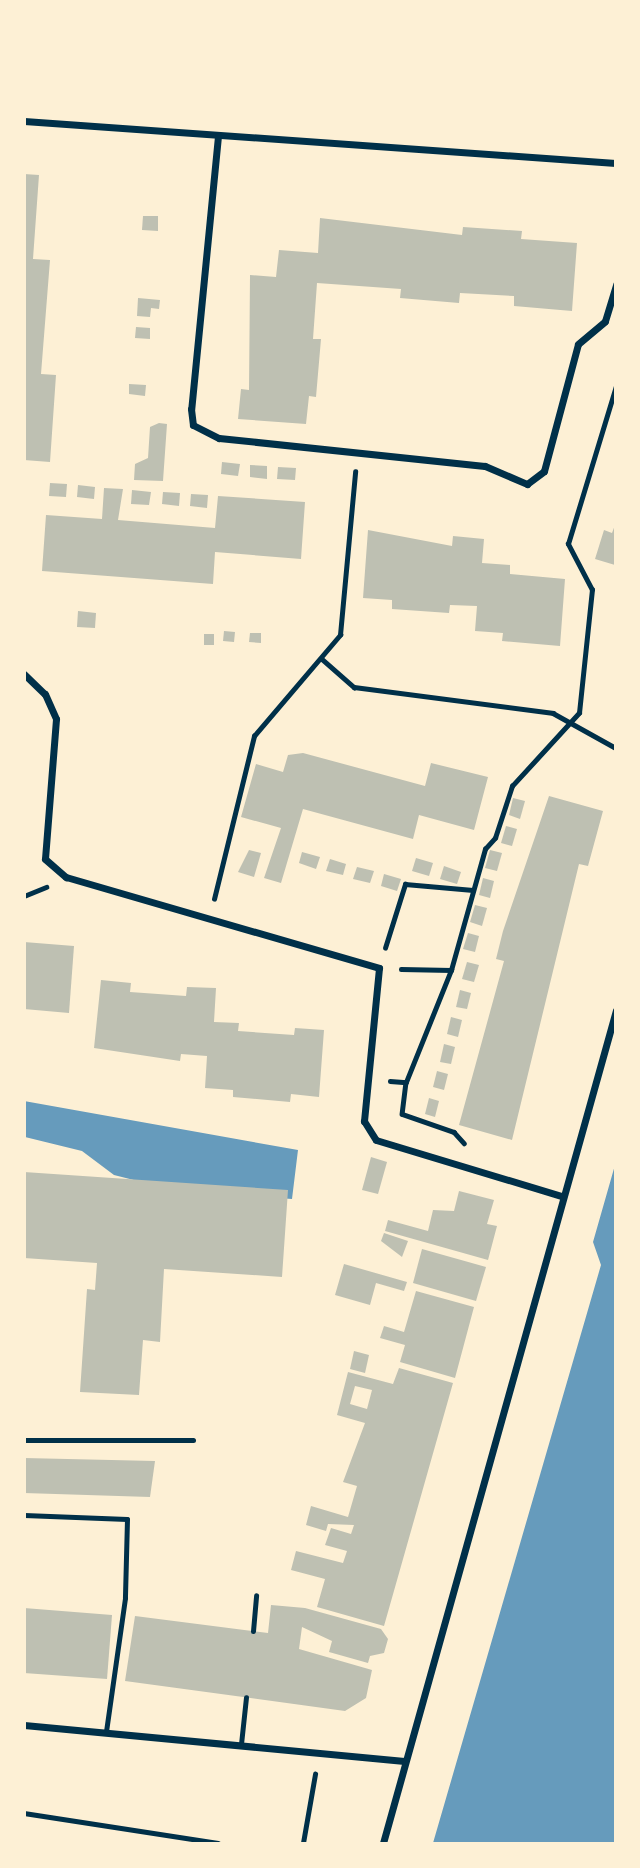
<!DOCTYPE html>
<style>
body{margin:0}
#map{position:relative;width:640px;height:1868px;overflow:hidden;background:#fdf0d5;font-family:"Source Sans 3",sans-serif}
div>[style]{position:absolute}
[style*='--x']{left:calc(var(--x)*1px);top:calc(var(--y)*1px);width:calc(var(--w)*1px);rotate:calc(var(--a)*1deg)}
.water>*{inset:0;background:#669bbc}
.building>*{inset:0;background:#bec0b2}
.path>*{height:4.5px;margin:-2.25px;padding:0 2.25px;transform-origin:2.25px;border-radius:2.25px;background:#003049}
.service>*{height:5px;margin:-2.5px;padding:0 2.5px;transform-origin:2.5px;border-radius:2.5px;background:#003049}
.minor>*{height:7px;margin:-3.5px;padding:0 3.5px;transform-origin:3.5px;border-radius:3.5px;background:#003049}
span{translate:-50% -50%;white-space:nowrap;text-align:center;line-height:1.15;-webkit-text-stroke:5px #fdf0d5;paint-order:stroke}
.frame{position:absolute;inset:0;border:26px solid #fdf0d5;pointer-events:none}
</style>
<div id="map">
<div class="water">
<div style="clip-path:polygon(24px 1101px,298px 1150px,292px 1199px,177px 1191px,114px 1175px,82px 1151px,25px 1137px)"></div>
<div style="clip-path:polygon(615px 1165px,615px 1843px,433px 1843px,601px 1265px,593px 1242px)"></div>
</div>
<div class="building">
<div style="clip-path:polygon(24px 174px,39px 175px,33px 259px,50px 260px,41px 374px,56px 375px,50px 462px,24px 460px)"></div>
<div style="clip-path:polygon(143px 216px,158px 216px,158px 231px,142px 230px)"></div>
<div style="clip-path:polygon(320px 218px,462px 235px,463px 227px,522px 231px,521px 239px,577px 243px,572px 311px,514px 306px,514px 296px,460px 293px,459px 303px,400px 298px,401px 289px,317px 283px,313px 339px,321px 339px,316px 397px,309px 396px,306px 424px,238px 419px,241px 389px,249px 390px,250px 275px,276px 277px,279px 250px,318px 253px)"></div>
<div style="clip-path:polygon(138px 298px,160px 300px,159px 309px,151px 308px,150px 317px,137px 316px)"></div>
<div style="clip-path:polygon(136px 327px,150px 328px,150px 339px,135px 338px)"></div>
<div style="clip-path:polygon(129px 384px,146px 385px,145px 396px,129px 394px)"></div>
<div style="clip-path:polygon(159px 423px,167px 424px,163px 481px,134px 480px,135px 464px,148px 458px,150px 427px)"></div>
<div style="clip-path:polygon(222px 462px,240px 464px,238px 476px,221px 474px)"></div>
<div style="clip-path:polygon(250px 465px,267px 466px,267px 479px,250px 477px)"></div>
<div style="clip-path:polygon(278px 467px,296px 468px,295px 480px,277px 479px)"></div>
<div style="clip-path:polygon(50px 483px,67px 484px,66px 497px,49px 496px)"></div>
<div style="clip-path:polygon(78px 485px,95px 487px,94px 499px,77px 497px)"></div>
<div style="clip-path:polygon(104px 488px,123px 489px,118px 520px,215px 528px,218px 496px,305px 502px,301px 559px,215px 552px,213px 584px,42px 571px,46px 515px,102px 519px)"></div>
<div style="clip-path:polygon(132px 490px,151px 492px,149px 505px,131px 504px)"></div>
<div style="clip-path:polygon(163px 492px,180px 493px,179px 506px,162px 504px)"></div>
<div style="clip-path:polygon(191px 494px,208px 495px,207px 508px,190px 506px)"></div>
<div style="clip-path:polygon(615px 525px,615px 565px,595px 559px,604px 530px,612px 533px)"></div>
<div style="clip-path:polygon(368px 530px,452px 546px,453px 536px,484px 539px,482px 563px,510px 565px,510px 574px,565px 579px,560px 646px,502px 641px,503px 633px,475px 631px,477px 606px,450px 605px,449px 613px,392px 609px,392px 600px,363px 598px)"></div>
<div style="clip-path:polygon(78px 611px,96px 613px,95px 628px,77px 627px)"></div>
<div style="clip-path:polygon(224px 631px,235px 632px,234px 642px,223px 641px)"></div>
<div style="clip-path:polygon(250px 633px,261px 633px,261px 643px,249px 642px)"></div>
<div style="clip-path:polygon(204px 634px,214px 634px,214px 645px,204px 645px)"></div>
<div style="clip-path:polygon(303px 753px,425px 786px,431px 763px,488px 777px,474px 830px,419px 815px,413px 839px,303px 809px,281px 883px,264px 878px,281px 828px,241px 817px,256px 764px,283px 772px,288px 755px)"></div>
<div style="clip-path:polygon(549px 796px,603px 811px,588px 866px,579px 864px,512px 1140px,459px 1125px,504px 961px,496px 959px,503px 931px)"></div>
<div style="clip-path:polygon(513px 798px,525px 801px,520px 819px,509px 815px)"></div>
<div style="clip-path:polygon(506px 826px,517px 829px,512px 846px,501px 843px)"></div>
<div style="clip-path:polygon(249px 850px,261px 853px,254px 877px,238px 872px)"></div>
<div style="clip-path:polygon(490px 850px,502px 853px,497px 871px,485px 868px)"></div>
<div style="clip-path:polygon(302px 852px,320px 857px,316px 869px,299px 863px)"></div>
<div style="clip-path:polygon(416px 858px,433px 863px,429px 876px,412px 871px)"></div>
<div style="clip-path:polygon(330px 859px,346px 864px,343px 875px,326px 871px)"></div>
<div style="clip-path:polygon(444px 866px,461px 872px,457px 884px,440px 879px)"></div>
<div style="clip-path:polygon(357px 867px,374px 871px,370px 883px,353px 879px)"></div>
<div style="clip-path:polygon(384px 874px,401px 879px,397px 891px,381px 886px)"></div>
<div style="clip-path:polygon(483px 878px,494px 881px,490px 898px,479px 895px)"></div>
<div style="clip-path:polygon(475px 905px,487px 908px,482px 926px,470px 922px)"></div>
<div style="clip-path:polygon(468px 933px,479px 936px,475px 952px,463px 949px)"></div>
<div style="clip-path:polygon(24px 942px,74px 946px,69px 1013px,24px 1009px)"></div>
<div style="clip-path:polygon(467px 962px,479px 965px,474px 982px,462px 979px)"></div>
<div style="clip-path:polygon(101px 980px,131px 983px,130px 992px,186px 996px,187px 987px,216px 988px,214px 1022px,239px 1023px,238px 1031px,294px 1035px,295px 1028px,324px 1030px,319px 1097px,291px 1094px,290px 1102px,233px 1097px,233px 1090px,205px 1088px,207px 1056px,181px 1054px,180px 1061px,94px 1048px)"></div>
<div style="clip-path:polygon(460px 990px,471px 993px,467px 1009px,456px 1007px)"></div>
<div style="clip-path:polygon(451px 1017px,462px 1020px,458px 1037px,447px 1034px)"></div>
<div style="clip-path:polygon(444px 1044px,455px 1047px,451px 1064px,440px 1062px)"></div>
<div style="clip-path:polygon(437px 1071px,448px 1074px,444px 1090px,433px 1087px)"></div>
<div style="clip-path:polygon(429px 1098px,439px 1101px,435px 1117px,425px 1114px)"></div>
<div style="clip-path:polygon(371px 1157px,387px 1162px,378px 1194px,362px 1190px)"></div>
<div style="clip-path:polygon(24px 1172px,288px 1190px,282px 1277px,164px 1269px,160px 1342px,143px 1340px,139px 1395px,80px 1392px,87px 1289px,95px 1290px,97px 1263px,24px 1258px)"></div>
<div style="clip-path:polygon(459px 1191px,494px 1200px,487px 1224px,497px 1226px,488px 1260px,385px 1231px,388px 1220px,428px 1231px,433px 1210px,454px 1211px)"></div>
<div style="clip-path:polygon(384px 1233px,408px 1241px,402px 1257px,381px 1241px)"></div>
<div style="clip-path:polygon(422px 1249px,486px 1267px,476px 1301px,413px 1283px)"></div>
<div style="clip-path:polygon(344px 1264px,407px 1282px,404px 1291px,376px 1283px,370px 1305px,335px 1295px)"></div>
<div style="clip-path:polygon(416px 1291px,474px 1307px,455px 1378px,400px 1362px,405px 1345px,380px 1338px,384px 1326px,404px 1332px)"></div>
<div style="clip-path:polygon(354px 1351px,369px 1355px,365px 1373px,350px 1369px)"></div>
<div style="clip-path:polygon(evenodd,399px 1368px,453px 1383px,384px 1626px,317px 1607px,325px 1579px,291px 1570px,296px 1551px,343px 1563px,347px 1551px,325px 1545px,331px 1528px,351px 1534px,354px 1525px,328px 1524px,326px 1531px,306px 1525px,311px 1506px,348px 1517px,357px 1486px,343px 1482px,365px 1423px,337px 1415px,348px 1372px,393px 1384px,399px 1368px,355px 1386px,372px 1390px,367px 1409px,350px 1404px,355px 1386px)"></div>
<div style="clip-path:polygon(24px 1458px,155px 1461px,150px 1497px,24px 1493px)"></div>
<div style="clip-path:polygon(271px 1605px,305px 1608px,381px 1629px,388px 1639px,384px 1653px,370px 1656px,368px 1663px,329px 1652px,332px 1641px,302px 1627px,299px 1649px,372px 1670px,366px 1698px,345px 1711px,125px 1681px,135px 1616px,268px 1633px)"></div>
<div style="clip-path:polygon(24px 1608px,112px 1615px,107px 1679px,24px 1673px)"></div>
</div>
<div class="path">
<div style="--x:322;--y:659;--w:43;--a:41.2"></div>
<div style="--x:354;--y:687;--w:201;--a:7.4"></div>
<div style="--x:553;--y:713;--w:72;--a:29.1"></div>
<div style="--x:24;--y:896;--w:24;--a:-22"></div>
<div style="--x:214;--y:899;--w:168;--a:-76.2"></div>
<div style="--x:254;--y:736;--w:133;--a:-49.6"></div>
<div style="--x:340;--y:635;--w:164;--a:-84.7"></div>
<div style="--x:385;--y:948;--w:67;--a:-72.6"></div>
<div style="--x:405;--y:884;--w:68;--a:5"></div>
<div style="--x:401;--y:969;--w:50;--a:1.1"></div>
<div style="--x:451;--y:970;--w:126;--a:-74.3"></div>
<div style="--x:485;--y:849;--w:15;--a:-48"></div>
<div style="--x:495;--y:838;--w:55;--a:-71.9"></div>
<div style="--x:512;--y:786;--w:99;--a:-47.5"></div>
<div style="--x:579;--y:713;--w:124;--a:-84"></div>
<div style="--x:592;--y:590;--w:52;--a:-117.6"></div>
<div style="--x:568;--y:544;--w:165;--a:-73.1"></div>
<div style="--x:390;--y:1081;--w:16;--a:4"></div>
<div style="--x:406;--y:1082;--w:32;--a:97"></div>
<div style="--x:402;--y:1114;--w:55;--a:19.1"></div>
<div style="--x:454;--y:1132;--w:15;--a:48"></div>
<div style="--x:406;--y:1082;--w:121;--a:-68.1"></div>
<div style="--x:24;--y:1813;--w:196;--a:8.8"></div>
<div style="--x:303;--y:1843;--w:70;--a:-80.1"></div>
</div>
<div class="service">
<div style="--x:24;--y:1440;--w:169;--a:0"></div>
<div style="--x:24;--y:1515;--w:103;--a:2.2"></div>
<div style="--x:127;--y:1519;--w:79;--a:91.5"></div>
<div style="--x:125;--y:1598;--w:135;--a:98.1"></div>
<div style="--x:253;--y:1631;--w:36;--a:-85"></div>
<div style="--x:241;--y:1744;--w:47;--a:-83.9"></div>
</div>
<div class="minor">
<div style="--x:24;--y:121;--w:593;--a:4.06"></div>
<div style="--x:218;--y:136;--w:274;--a:95.6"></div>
<div style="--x:191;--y:409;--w:16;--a:83"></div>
<div style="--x:193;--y:425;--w:29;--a:27"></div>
<div style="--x:219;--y:438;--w:267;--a:6"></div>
<div style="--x:485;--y:466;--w:46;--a:23.2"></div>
<div style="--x:527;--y:484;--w:21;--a:-37"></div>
<div style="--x:544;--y:471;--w:131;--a:-75"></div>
<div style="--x:578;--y:344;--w:35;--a:-40"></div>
<div style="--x:605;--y:321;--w:39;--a:-73"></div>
<div style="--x:24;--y:674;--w:29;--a:44"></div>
<div style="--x:45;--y:694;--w:27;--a:66"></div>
<div style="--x:56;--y:719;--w:140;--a:94.5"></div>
<div style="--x:45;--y:859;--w:28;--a:41"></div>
<div style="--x:66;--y:877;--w:326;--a:16.2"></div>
<div style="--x:379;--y:968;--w:154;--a:95.6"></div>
<div style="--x:364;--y:1121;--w:22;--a:58"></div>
<div style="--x:376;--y:1140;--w:194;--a:16.8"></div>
<div style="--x:24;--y:1725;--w:382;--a:5.4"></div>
<div style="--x:383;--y:1843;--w:865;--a:-74.37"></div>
</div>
<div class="frame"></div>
</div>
